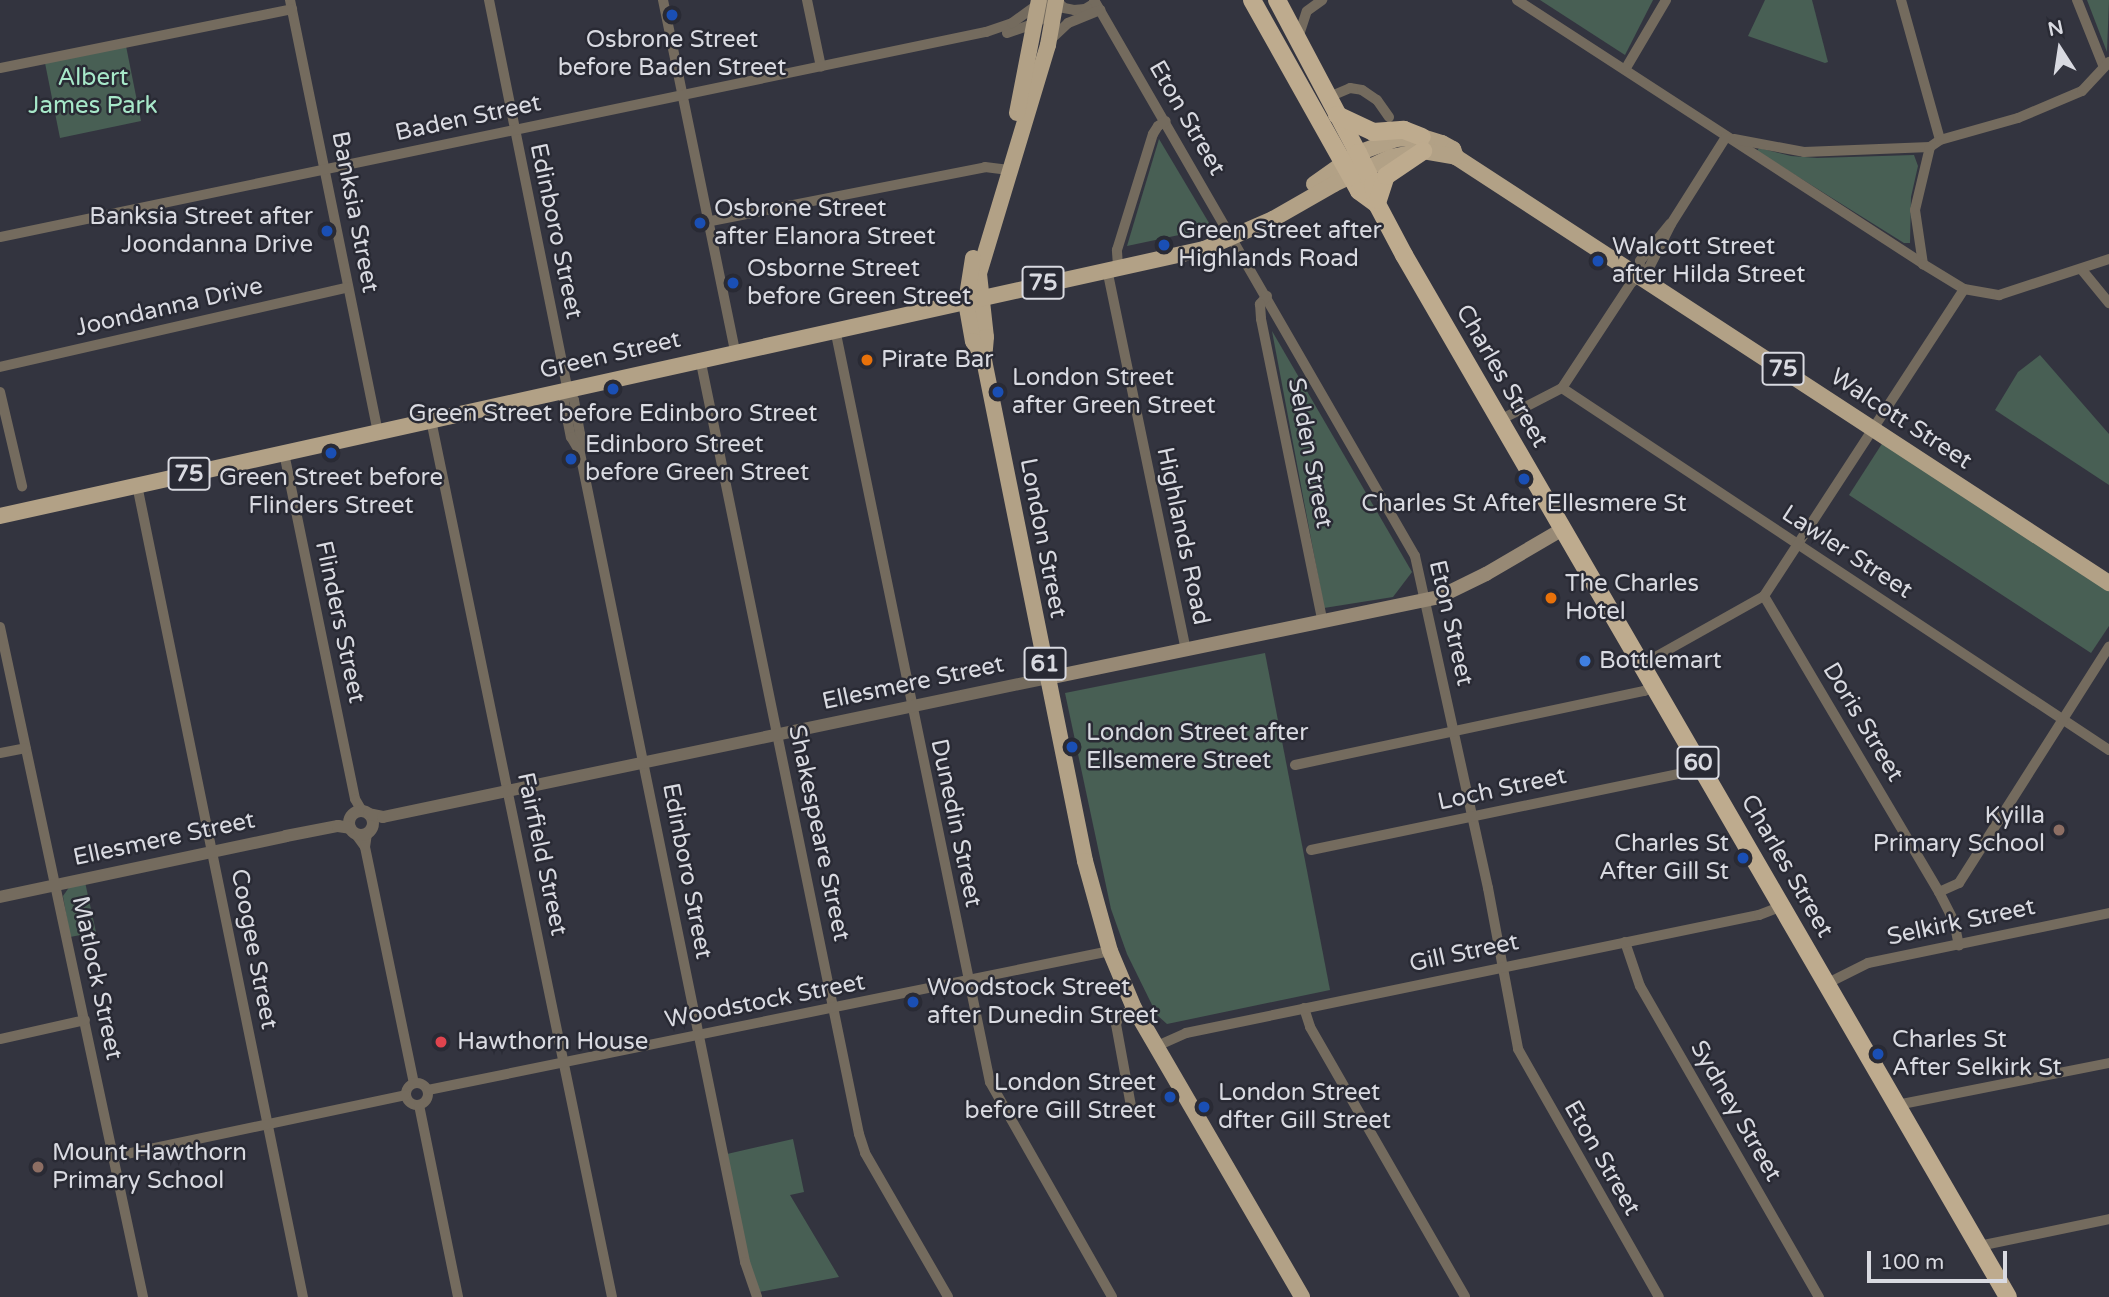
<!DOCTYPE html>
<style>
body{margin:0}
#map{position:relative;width:2109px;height:1297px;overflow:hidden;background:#33343f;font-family:"Varela Round",sans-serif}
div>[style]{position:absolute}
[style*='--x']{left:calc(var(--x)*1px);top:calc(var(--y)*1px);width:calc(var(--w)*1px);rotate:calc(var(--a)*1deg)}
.green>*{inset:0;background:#485f54}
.minor>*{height:10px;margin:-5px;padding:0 5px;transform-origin:5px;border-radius:5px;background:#746b5e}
.minor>.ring{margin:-5px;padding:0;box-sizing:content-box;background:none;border:10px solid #746b5e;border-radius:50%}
.tertiary>*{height:12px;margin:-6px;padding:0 6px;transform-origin:6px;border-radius:6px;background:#746b5e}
.tertiary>.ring{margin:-6px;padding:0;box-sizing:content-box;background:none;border:12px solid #746b5e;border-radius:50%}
.secondary>*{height:14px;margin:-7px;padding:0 7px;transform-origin:7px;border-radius:7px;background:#978975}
.primary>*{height:16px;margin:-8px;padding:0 8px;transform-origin:8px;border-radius:8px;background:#b2a186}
.trunk>*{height:18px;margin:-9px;padding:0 9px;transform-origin:9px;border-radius:9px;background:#beab8e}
.dots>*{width:19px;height:19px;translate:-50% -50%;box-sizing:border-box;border:4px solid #292a34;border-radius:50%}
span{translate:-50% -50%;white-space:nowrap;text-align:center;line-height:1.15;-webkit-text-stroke:5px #292a34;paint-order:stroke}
.shield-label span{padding:2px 5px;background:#292a34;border:2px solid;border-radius:5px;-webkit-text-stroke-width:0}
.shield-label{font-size:23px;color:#d9dae1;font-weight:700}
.poi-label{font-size:24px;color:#d9dae1}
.left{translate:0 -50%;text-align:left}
.right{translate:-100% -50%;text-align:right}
.park-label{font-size:24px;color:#a7e8c9}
.street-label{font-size:24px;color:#d9dae1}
.north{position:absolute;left:2025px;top:14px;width:70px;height:70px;-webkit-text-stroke:5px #292a34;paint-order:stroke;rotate:348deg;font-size:19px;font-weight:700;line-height:28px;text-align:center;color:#d9dae1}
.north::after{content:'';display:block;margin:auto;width:24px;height:32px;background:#d9dae1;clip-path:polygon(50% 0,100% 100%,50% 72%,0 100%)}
.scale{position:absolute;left:1867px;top:1251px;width:140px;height:32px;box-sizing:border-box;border:4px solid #d9dae1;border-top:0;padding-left:9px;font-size:21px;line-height:24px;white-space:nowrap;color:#d9dae1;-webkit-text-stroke:5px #292a34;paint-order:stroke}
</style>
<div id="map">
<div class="green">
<div style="clip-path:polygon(1540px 0,1653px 0,1625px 55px)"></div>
<div style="clip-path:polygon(1765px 0,1812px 0,1828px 62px,1825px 63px,1748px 36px)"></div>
<div style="clip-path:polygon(2087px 0,2109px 0,2107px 52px)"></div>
<div style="clip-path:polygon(126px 46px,141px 121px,60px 138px,45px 63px)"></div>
<div style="clip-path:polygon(1159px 139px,1212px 228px,1127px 246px)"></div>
<div style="clip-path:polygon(1759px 148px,1791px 156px,1817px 158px,1914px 155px,1918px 166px,1911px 197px,1910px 243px,1904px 243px,1757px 151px)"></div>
<div style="clip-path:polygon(1272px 331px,1412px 572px,1393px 597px,1324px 608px)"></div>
<div style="clip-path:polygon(2040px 355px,2109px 434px,2109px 485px,1995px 410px,2018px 372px)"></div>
<div style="clip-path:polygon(1885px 439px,2109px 585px,2109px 626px,2091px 653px,1849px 495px)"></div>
<div style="clip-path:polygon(1265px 653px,1330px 990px,1167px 1024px,1157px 1015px,1127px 954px,1111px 909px,1065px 693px)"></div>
<div style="clip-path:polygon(85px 882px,96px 932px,70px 937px,63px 896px,70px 886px)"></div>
<div style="clip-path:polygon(793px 1139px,804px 1192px,790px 1195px,839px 1277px,759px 1292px,751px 1275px,727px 1154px)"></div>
</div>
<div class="minor">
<div style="--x:290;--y:0;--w:440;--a:78.5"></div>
<div style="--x:489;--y:0;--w:396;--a:78.6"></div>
<div style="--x:567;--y:388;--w:14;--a:60"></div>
<div style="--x:574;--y:400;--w:35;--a:80"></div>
<div style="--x:580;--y:434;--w:19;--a:90"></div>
<div style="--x:580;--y:453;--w:826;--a:78.47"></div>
<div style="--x:745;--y:1262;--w:37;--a:71"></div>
<div style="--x:663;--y:0;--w:357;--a:78.4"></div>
<div style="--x:807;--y:0;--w:68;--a:78.2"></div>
<div style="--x:1056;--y:0;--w:11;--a:45"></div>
<div style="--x:1064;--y:8;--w:10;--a:11"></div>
<div style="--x:1074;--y:10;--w:11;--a:-5"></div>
<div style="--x:1085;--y:9;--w:12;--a:-31"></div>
<div style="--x:1094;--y:0;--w:642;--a:60"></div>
<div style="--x:1415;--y:556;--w:340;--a:77.6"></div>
<div style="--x:1488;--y:888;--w:164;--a:79.4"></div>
<div style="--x:1518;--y:1049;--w:285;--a:60.4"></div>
<div style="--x:1517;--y:0;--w:484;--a:33"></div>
<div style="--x:1901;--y:0;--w:145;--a:74.4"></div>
<div style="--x:2077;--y:0;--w:70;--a:68.2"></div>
<div style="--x:1007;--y:33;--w:31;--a:-19"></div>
<div style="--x:1036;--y:23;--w:9;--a:-36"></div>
<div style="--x:1043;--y:18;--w:20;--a:-63"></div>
<div style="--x:1298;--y:38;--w:28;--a:-72"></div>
<div style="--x:1307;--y:11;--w:19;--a:-36"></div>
<div style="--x:1050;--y:40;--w:25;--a:-43"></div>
<div style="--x:1068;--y:23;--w:35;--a:-22"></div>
<div style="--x:0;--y:68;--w:298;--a:-11.4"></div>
<div style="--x:1626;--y:68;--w:79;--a:-59.5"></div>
<div style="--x:1329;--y:97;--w:23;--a:-23"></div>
<div style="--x:1350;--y:88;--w:12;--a:9"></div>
<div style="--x:1362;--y:90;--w:18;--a:34"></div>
<div style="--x:1377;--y:100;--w:21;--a:55"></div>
<div style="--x:1734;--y:139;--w:71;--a:10.5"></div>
<div style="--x:1804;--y:152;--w:126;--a:-2.3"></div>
<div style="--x:1930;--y:147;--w:12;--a:-35"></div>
<div style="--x:1940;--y:140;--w:81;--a:-15.8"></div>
<div style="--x:2018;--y:118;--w:69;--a:-22.9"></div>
<div style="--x:2082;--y:91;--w:40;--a:-47"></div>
<div style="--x:1930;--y:147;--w:65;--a:103.4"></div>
<div style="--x:1915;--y:210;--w:55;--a:81.6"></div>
<div style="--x:1923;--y:264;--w:48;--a:31.4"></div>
<div style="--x:1964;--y:289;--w:36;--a:10"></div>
<div style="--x:1999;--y:295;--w:116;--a:-18.1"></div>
<div style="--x:711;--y:221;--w:279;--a:-11.1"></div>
<div style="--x:985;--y:167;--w:24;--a:7"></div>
<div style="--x:0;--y:237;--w:1007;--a:-11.75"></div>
<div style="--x:986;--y:32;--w:28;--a:-19"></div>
<div style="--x:1012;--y:23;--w:32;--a:-36"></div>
<div style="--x:1118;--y:266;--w:16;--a:-94"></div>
<div style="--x:1117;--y:250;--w:121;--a:-72.8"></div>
<div style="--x:1153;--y:134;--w:9;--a:-58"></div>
<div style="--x:1158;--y:126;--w:9;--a:-32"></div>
<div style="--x:1107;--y:269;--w:386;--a:78.3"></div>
<div style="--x:2082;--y:270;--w:43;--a:50.7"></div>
<div style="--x:1639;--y:276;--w:15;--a:-86"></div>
<div style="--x:1640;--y:261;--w:48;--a:-51"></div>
<div style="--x:1267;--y:296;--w:11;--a:131"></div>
<div style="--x:1260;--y:304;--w:15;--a:86"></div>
<div style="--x:1261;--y:319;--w:306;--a:78.5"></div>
<div style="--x:835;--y:329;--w:769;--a:78.37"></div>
<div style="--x:990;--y:1082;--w:247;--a:60.4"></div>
<div style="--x:700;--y:358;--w:792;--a:78.42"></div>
<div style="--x:859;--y:1134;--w:20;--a:72"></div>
<div style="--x:865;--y:1153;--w:166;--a:60"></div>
<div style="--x:0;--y:367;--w:357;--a:-12.9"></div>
<div style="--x:567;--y:388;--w:14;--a:102"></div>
<div style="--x:564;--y:402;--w:36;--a:79"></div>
<div style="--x:571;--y:437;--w:17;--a:59"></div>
<div style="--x:1562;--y:388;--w:656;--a:33.5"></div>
<div style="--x:0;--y:392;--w:97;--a:76.8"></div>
<div style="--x:431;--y:420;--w:895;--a:78.34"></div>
<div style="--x:1500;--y:420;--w:70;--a:-27.3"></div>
<div style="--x:1562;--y:388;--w:126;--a:-56.7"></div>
<div style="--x:1631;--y:283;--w:23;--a:-40"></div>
<div style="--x:1649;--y:268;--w:49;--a:-63.4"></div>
<div style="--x:1671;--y:224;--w:103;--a:-57.7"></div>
<div style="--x:284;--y:453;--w:353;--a:78.4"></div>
<div style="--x:355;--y:799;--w:14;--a:60"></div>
<div style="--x:137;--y:485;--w:829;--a:78.45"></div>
<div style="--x:1764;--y:596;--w:344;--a:59.4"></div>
<div style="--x:1939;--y:892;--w:34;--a:63"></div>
<div style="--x:1954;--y:922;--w:24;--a:78"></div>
<div style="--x:0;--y:627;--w:685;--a:77.95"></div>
<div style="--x:1641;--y:665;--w:141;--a:-29.3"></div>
<div style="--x:1764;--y:596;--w:366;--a:-56.9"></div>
<div style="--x:0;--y:753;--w:26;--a:-11"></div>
<div style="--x:1295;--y:765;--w:357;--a:-12"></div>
<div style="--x:1644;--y:691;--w:11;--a:-22"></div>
<div style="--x:355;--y:833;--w:17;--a:54"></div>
<div style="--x:367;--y:833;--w:14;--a:98"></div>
<div style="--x:365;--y:847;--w:241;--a:78.3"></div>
<div style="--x:1311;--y:850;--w:399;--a:-11.7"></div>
<div style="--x:1939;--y:892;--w:22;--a:-24"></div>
<div style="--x:1959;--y:883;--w:280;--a:-57.6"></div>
<div style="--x:1625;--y:942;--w:46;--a:71.2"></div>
<div style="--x:1640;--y:986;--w:359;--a:60.1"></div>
<div style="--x:1826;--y:984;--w:47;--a:-26.6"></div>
<div style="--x:1868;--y:963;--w:246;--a:-11.7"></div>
<div style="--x:1304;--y:1008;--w:20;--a:72"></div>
<div style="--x:1310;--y:1027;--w:311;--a:60.1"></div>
<div style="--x:0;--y:1039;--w:87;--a:-12.6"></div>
<div style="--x:1157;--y:1046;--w:32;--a:-24"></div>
<div style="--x:1186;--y:1033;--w:585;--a:-11.64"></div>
<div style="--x:1759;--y:915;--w:25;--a:-21"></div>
<div class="ring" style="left:406px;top:1083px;width:12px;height:12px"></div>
<div style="--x:428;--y:1090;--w:696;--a:-11.52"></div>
<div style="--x:419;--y:1105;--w:196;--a:78.5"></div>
<div style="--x:1897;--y:1105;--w:216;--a:-11.2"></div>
<div style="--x:1131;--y:1106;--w:83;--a:-100.4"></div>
<div style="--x:1116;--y:1024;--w:8;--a:-67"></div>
<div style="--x:1119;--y:1017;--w:17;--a:-31"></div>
<div style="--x:112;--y:1157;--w:300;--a:-11.9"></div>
<div style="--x:1979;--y:1246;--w:133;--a:-11.7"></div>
</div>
<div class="tertiary">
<div class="ring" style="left:349px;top:811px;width:12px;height:12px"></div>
<div style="--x:369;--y:814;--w:14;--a:12"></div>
<div style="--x:383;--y:817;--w:679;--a:-11.81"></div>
<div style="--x:0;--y:897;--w:292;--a:-12"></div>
<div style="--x:286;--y:836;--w:53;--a:-10.9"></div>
<div style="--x:338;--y:826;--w:12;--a:9"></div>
</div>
<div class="secondary">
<div style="--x:1048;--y:678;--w:399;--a:-11.7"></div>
<div style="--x:1439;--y:597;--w:52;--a:-26.1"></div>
<div style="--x:1486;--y:574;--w:87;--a:-30.4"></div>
</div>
<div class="primary">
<div style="--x:1056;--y:0;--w:46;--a:100.1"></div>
<div style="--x:1048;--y:45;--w:239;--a:106.8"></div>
<div style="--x:979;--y:274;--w:63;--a:83.7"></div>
<div style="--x:986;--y:337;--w:23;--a:95"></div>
<div style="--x:984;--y:360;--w:511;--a:78.6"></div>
<div style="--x:1085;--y:861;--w:93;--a:74.5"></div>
<div style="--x:1110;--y:951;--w:62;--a:67.2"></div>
<div style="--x:1134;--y:1008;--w:334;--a:59.8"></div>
<div style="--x:1017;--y:113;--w:115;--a:-79"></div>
<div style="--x:1314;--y:184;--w:54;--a:-35.2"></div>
<div style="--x:1358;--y:153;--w:40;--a:-20.2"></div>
<div style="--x:1396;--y:139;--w:26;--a:-4"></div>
<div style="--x:1422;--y:137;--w:21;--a:17"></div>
<div style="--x:1442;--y:143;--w:13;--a:29"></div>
<div style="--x:1453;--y:149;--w:9;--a:69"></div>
<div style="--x:1456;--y:157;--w:780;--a:33.12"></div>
<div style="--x:973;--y:258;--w:45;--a:99"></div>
<div style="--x:966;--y:302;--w:40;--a:80"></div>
<div style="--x:973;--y:341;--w:22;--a:60"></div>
<div style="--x:0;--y:516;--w:1233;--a:-12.5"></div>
<div style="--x:1204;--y:249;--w:75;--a:-23.5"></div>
<div style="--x:1273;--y:219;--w:70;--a:-29.8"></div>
<div style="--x:1334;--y:184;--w:63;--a:-25.3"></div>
<div style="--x:1391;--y:157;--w:33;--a:-11"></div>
<div style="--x:1423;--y:151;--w:34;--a:10"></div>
</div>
<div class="trunk">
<div style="--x:1252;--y:0;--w:219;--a:60.7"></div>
<div style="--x:1359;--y:191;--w:22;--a:36"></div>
<div style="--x:1277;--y:0;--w:173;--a:62.1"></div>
<div style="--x:1358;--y:153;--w:34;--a:64"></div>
<div style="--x:1373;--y:184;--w:20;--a:79"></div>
<div style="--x:1377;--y:204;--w:58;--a:62.1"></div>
<div style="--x:1404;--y:255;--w:1204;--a:59.9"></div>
<div style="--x:1337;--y:115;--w:40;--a:25"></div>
<div style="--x:1373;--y:132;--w:31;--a:-4"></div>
<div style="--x:1404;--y:130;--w:19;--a:21"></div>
<div style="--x:1378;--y:200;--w:25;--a:-72"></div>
<div style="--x:1386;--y:176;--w:45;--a:-34"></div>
</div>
<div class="dots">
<div style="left:672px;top:15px;background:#1a4fb4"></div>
<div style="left:700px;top:223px;background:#1a4fb4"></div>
<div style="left:327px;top:231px;background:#1a4fb4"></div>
<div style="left:1164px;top:245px;background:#1a4fb4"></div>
<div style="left:1598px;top:261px;background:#1a4fb4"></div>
<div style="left:733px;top:283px;background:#1a4fb4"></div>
<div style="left:867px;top:360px;background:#e8710a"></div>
<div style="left:613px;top:389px;background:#1a4fb4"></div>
<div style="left:998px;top:392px;background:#1a4fb4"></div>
<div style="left:331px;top:453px;background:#1a4fb4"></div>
<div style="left:571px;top:459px;background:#1a4fb4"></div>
<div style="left:1524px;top:479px;background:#1a4fb4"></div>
<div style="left:1551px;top:598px;background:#e8710a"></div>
<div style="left:1585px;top:661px;background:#3f7fe0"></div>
<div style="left:1072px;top:747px;background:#1a4fb4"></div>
<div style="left:2059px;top:830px;background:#8d6e63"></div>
<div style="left:1743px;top:858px;background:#1a4fb4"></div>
<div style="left:913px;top:1002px;background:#1a4fb4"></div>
<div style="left:441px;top:1042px;background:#e0444e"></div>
<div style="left:1878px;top:1054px;background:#1a4fb4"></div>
<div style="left:1170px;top:1097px;background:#1a4fb4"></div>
<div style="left:1204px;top:1107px;background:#1a4fb4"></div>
<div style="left:38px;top:1167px;background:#8d6e63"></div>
</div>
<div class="shield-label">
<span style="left:1043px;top:283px">75</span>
<span style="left:1783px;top:369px">75</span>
<span style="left:189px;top:474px">75</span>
<span style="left:1045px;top:664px">61</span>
<span style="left:1698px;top:763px">60</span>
</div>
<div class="poi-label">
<span style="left:672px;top:54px">Osbrone Street<br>before Baden Street</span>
<span class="left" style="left:714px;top:223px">Osbrone Street<br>after Elanora Street</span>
<span class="right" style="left:313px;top:231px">Banksia Street after<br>Joondanna Drive</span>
<span class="left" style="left:1178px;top:245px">Green Street after<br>Highlands Road</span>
<span class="left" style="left:1612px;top:261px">Walcott Street<br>after Hilda Street</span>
<span class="left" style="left:747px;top:283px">Osborne Street<br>before Green Street</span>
<span class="left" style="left:881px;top:360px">Pirate Bar</span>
<span class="left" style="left:1012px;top:392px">London Street<br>after Green Street</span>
<span style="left:613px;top:414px">Green Street before Edinboro Street</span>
<span class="left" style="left:585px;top:459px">Edinboro Street<br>before Green Street</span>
<span style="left:331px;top:492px">Green Street before<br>Flinders Street</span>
<span style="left:1524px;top:504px">Charles St After Ellesmere St</span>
<span class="left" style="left:1565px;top:598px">The Charles<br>Hotel</span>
<span class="left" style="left:1599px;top:661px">Bottlemart</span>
<span class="left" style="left:1086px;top:747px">London Street after<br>Ellsemere Street</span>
<span class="right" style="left:2045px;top:830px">Kyilla<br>Primary School</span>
<span class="right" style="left:1729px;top:858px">Charles St<br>After Gill St</span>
<span class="left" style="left:927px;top:1002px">Woodstock Street<br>after Dunedin Street</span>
<span class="left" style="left:1892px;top:1054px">Charles St<br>After Selkirk St</span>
<span class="left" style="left:457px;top:1042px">Hawthorn House</span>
<span class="right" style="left:1156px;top:1097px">London Street<br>before Gill Street</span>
<span class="left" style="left:1218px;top:1107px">London Street<br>dfter Gill Street</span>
<span class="left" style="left:52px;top:1167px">Mount Hawthorn<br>Primary School</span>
</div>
<div class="park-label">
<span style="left:93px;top:92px">Albert<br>James Park</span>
</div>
<div class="street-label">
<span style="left:468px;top:118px;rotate:-12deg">Baden Street</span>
<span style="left:1187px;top:118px;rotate:60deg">Eton Street</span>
<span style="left:355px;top:212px;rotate:79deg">Banksia Street</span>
<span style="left:556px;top:231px;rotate:78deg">Edinboro Street</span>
<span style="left:169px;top:307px;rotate:-13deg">Joondanna Drive</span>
<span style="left:610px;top:355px;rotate:-13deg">Green Street</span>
<span style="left:1502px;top:376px;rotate:60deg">Charles Street</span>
<span style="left:1901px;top:419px;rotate:33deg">Walcott Street</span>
<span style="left:1310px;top:453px;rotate:79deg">Selden Street</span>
<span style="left:1183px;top:536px;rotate:78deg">Highlands Road</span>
<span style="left:1043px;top:538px;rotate:79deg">London Street</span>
<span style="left:1847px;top:552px;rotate:33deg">Lawler Street</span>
<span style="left:340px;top:622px;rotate:78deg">Flinders Street</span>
<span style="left:1451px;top:623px;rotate:77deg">Eton Street</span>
<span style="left:913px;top:683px;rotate:-12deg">Ellesmere Street</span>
<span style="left:1863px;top:722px;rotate:59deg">Doris Street</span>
<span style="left:1502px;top:789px;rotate:-12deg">Loch Street</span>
<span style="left:956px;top:823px;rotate:78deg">Dunedin Street</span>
<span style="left:819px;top:833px;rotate:78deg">Shakespeare Street</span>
<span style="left:164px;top:839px;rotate:-12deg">Ellesmere Street</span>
<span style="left:542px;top:854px;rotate:78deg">Fairfield Street</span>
<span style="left:1787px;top:866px;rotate:60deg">Charles Street</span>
<span style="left:687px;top:871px;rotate:79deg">Edinboro Street</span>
<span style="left:1961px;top:922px;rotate:-12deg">Selkirk Street</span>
<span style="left:254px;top:949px;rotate:79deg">Coogee Street</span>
<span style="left:1464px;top:953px;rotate:-12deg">Gill Street</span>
<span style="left:97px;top:978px;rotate:78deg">Matlock Street</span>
<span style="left:765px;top:1001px;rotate:-11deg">Woodstock Street</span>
<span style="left:1736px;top:1111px;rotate:60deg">Sydney Street</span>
<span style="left:1602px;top:1158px;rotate:60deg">Eton Street</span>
</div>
<div class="north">N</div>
<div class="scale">100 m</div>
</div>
